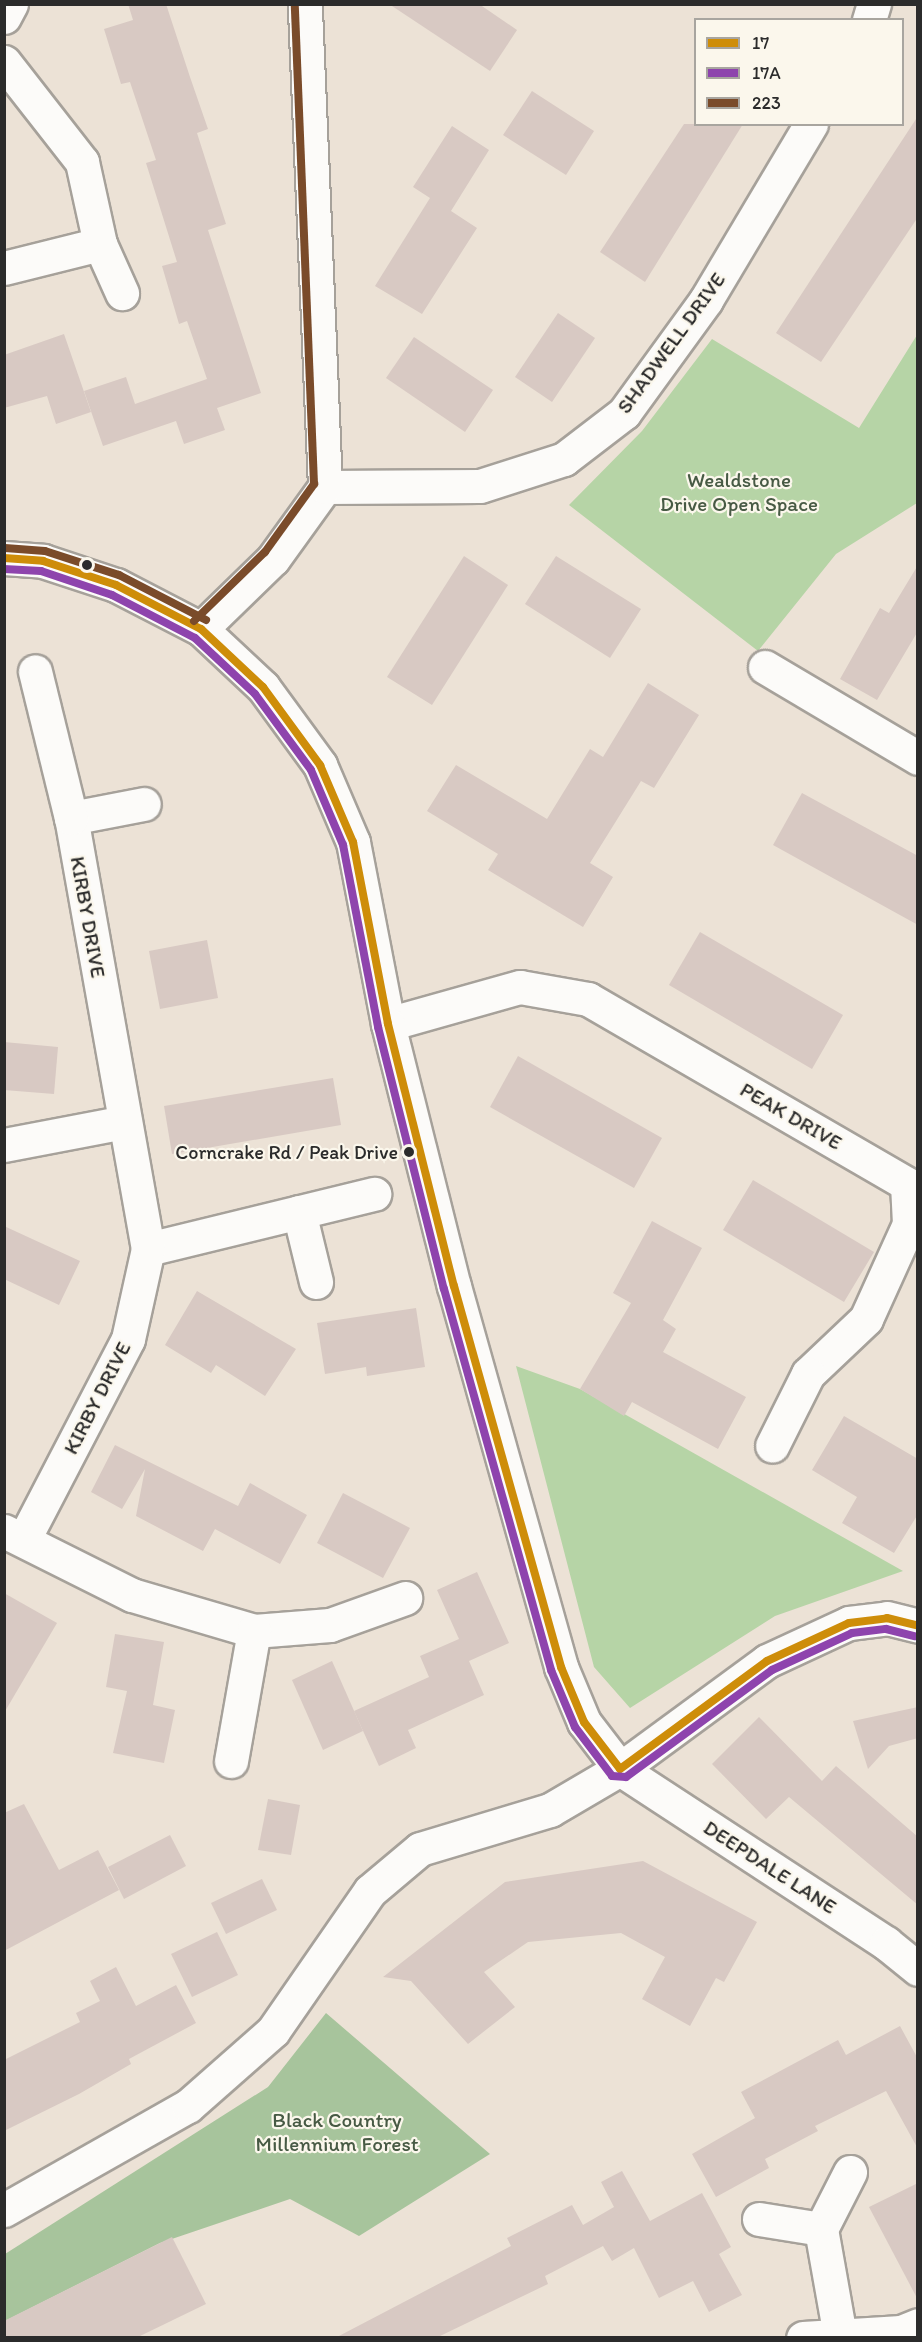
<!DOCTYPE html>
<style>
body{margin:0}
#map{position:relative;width:922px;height:2342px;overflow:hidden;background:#ece2d6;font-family:Itim,sans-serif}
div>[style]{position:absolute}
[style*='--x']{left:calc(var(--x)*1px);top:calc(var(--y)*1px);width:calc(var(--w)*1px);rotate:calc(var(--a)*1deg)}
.green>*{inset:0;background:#b6d4a6}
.forest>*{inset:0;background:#a7c49c}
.building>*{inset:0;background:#d8c9c3}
.roads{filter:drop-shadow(2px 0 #a6a19a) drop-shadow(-2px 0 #a6a19a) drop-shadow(0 2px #a6a19a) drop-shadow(0 -2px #a6a19a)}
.minor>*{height:33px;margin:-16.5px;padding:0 16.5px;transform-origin:16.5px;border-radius:16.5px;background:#fcfbf9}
.tertiary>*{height:33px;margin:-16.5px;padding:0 16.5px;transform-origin:16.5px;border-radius:16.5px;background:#fcfbf9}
.bus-1>*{height:8px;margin:-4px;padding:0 4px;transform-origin:4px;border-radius:4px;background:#ce8d09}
.bus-2>*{height:8px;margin:-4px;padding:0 4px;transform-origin:4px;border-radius:4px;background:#8e44ad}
.bus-3>*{height:8px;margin:-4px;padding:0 4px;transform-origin:4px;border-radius:4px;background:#7a4b2a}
.dots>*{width:16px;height:16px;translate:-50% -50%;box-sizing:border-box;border:3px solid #fbf7ec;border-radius:50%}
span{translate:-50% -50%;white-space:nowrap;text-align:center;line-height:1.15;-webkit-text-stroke:4.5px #fbf7ec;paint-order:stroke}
.bus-label{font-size:20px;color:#2b2b2b}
.right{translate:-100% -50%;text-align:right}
.street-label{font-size:21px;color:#2b2b2b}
.park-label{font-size:21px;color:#475a44}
.frame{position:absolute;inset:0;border:6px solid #2b2b2b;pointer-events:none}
.legend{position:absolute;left:694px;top:18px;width:210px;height:108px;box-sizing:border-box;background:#fbf7ec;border:2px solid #a8a59f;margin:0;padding:8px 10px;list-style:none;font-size:18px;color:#2b2b2b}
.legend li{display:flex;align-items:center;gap:12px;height:30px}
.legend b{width:30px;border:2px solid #a8a59f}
</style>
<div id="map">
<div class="green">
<div style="clip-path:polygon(917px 335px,917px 503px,836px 554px,758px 651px,569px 505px,642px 431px,712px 339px,859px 428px)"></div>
<div style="clip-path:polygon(516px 1366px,580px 1389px,903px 1571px,775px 1616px,630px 1708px,594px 1667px)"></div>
</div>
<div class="forest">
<div style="clip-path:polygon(326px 2013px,490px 2154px,359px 2236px,290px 2199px,160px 2243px,5px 2321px,5px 2254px,268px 2087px)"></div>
</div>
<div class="building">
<div style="clip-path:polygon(128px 4px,166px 4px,190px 77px,208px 129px,197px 133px,226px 224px,208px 230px,261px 393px,217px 408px,225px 430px,184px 444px,176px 421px,103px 446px,84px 391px,126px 377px,135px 404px,207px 379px,187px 321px,179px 324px,162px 266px,177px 262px,146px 163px,156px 160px,130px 82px,121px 84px,104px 29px,133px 20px)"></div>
<div style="clip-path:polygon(389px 4px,479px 4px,517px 30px,490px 71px)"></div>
<div style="clip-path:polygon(532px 91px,594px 131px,566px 175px,503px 135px)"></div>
<div style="clip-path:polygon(918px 116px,918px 217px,821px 362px,776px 333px)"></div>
<div style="clip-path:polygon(684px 124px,743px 124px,645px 282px,600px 252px)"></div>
<div style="clip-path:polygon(452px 126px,489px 150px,451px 211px,477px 228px,422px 314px,375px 286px,430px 198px,413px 187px)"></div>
<div style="clip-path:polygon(558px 313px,595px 338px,552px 402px,515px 377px)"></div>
<div style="clip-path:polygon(64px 334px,91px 412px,56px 424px,47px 396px,4px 408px,4px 355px)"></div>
<div style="clip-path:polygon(414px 337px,493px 390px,465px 432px,386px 378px)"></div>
<div style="clip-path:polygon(464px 556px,508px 585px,432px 705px,387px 677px)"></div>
<div style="clip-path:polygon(556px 556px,641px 609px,610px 658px,525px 604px)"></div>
<div style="clip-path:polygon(918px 565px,918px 631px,877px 700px,840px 679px,880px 608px,889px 613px)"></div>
<div style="clip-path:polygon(648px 683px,699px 715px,654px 788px,641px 781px,590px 863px,613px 877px,583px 927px,488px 870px,498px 854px,427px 811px,456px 765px,547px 819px,590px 749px,603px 757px)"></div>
<div style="clip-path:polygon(802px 793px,918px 856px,918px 925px,773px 845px)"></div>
<div style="clip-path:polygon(700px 932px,843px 1015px,812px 1069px,669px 985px)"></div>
<div style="clip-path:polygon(207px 940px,218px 998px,160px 1009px,149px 951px)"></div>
<div style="clip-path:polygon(4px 1042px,58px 1047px,54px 1094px,4px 1090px)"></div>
<div style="clip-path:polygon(518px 1056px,662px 1138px,634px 1188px,490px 1107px)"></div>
<div style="clip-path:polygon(333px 1078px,341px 1125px,172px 1154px,164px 1106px)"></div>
<div style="clip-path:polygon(753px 1180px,874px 1252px,844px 1302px,723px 1230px)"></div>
<div style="clip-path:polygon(652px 1221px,702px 1248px,663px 1320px,676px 1329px,663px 1352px,746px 1397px,718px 1449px,632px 1402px,624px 1416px,580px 1389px,631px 1303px,613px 1293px)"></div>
<div style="clip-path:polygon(4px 1226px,80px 1261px,59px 1305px,4px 1279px)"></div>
<div style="clip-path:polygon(197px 1291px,296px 1349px,265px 1396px,216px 1365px,211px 1373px,165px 1345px)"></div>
<div style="clip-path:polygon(416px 1308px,425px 1367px,367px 1376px,366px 1367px,325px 1374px,317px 1323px)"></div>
<div style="clip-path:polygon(844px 1416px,918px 1459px,918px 1514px,894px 1553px,842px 1523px,857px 1497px,812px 1470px)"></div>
<div style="clip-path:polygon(115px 1445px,238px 1506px,250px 1483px,307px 1515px,280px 1564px,215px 1529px,203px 1551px,136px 1516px,145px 1469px,122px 1509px,91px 1492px)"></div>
<div style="clip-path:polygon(343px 1493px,410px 1528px,383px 1578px,317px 1543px)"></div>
<div style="clip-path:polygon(477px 1572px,509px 1643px,469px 1661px,484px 1695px,408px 1730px,416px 1748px,379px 1766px,354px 1711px,429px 1677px,420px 1656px,459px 1639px,437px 1590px)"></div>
<div style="clip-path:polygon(4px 1593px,57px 1623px,4px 1713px)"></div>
<div style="clip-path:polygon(115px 1634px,164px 1642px,153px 1705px,175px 1710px,164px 1763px,113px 1753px,127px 1691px,106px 1687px)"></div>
<div style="clip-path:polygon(332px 1661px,363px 1731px,323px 1750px,292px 1680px)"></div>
<div style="clip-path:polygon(918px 1707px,918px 1738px,889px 1746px,868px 1769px,853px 1721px)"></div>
<div style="clip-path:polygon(759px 1717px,822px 1781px,836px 1766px,918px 1837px,918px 1905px,789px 1797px,766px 1819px,712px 1764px)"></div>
<div style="clip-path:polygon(268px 1799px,300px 1805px,291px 1855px,258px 1850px)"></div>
<div style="clip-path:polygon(24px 1804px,59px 1870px,98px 1850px,119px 1890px,4px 1951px,4px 1813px)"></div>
<div style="clip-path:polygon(170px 1835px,186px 1866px,124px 1899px,108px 1867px)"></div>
<div style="clip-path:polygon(643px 1861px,757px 1922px,724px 1982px,716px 1978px,690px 2026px,642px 1999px,665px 1957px,621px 1933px,528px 1942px,484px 1972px,515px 2007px,468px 2044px,411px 1981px,383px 1977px,505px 1882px)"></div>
<div style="clip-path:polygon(262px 1879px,277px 1910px,226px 1934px,211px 1903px)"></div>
<div style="clip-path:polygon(217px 1932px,238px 1975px,192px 1997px,171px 1954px)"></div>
<div style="clip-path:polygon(116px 1967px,136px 2006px,176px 1985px,196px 2023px,129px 2059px,131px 2064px,79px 2094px,4px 2131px,4px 2060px,80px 2022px,76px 2013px,100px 2001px,90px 1981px)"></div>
<div style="clip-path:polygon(900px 2026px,918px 2059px,918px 2149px,886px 2091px,815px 2126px,818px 2131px,765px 2159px,769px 2168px,716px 2197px,692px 2154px,755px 2118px,741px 2092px,838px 2040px,846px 2055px)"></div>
<div style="clip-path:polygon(622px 2171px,650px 2221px,702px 2193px,731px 2247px,719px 2254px,742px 2295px,709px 2312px,693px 2281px,659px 2298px,634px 2248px,612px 2261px,603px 2246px,545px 2276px,548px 2284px,438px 2337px,337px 2337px,511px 2246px,507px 2238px,572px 2205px,583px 2225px,614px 2207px,601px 2182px)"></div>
<div style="clip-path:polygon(918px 2183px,918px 2300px,869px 2207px)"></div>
<div style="clip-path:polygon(172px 2237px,206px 2304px,138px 2337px,4px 2337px,4px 2321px)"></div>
</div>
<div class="roads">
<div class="minor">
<div style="--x:4;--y:17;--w:15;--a:-62"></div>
<div style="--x:869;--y:20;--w:17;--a:-73"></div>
<div style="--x:4;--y:62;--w:127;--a:52"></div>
<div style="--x:82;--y:162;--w:84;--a:77.6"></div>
<div style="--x:100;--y:244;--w:99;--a:166"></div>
<div style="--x:100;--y:244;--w:54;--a:65.8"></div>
<div style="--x:325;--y:487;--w:155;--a:-0.4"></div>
<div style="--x:480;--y:486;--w:88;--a:-17.8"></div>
<div style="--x:564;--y:459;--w:76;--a:-37.5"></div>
<div style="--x:624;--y:413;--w:140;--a:-54"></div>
<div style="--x:706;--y:300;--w:205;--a:-59.2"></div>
<div style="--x:201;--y:629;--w:100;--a:-44.2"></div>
<div style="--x:273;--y:559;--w:89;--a:-54.2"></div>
<div style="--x:325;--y:487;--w:483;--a:-92.4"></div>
<div style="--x:765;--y:667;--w:178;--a:30.7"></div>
<div style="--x:71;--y:818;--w:74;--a:-10.9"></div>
<div style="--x:388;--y:1024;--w:137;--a:-15.7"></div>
<div style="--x:520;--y:987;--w:69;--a:10"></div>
<div style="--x:588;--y:999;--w:369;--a:30.1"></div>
<div style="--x:907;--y:1184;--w:40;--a:87.1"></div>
<div style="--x:909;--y:1224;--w:104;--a:114.4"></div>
<div style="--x:866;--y:1319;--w:80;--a:136.5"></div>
<div style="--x:808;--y:1374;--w:80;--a:116.6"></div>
<div style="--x:4;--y:1145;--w:123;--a:-10.8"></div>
<div style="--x:299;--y:1212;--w:72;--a:76.3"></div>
<div style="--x:148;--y:1249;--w:233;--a:-13.7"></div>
<div style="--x:4;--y:1531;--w:143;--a:26.6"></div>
<div style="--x:132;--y:1595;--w:127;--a:16.4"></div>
<div style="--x:254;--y:1631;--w:76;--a:-4.5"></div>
<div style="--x:330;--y:1625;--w:80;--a:-19.8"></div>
<div style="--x:24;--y:1539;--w:225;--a:-62.5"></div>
<div style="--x:128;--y:1339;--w:92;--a:-77.5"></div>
<div style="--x:148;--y:1249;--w:438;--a:-100.1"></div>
<div style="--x:71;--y:818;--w:151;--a:-103.8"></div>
<div style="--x:231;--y:1761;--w:132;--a:-80"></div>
<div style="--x:759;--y:2219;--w:63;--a:9.2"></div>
<div style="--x:821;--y:2229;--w:64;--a:-63"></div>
<div style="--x:821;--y:2229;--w:109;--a:79.9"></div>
<div style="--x:803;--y:2338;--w:98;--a:-3.5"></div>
<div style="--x:901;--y:2332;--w:18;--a:-22"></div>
</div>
<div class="tertiary">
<div style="--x:4;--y:558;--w:39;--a:4"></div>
<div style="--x:43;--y:561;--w:77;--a:18.2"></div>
<div style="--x:116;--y:585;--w:96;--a:27.4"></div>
<div style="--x:201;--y:629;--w:85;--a:43.1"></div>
<div style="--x:263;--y:687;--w:97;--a:53.8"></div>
<div style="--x:320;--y:765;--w:84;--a:66.8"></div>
<div style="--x:353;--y:842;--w:185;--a:79.1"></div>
<div style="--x:388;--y:1024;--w:270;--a:75.9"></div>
<div style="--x:454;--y:1286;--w:396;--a:74.3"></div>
<div style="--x:561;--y:1667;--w:60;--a:67.3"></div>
<div style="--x:584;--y:1722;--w:59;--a:52.5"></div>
<div style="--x:620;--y:1769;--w:318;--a:33.2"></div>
<div style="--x:886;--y:1943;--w:41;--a:39.1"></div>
<div style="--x:4;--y:2210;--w:211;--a:-29.5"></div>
<div style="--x:188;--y:2106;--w:113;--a:-41.4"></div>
<div style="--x:273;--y:2031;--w:170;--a:-55.3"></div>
<div style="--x:370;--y:1891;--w:65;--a:-40"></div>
<div style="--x:420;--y:1849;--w:136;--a:-16.7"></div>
<div style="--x:550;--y:1810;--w:81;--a:-30.4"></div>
<div style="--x:620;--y:1769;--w:182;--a:-36.3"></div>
<div style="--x:767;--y:1661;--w:90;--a:-24.9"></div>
<div style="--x:849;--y:1623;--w:38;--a:-7"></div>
<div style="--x:887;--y:1618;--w:32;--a:14"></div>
</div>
</div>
<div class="bus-1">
<div style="--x:4;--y:558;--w:39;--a:4"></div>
<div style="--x:43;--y:561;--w:77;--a:18.2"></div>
<div style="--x:116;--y:585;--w:96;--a:27.4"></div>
<div style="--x:201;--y:629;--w:85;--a:43.1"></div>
<div style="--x:263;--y:687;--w:97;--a:53.8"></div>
<div style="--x:320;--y:765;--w:84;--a:66.8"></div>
<div style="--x:353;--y:842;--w:185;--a:79.1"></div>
<div style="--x:388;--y:1024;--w:270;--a:75.9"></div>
<div style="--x:454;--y:1286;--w:396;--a:74.3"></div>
<div style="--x:561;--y:1667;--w:60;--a:67.3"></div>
<div style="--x:584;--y:1722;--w:59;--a:52.5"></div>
<div style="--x:620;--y:1769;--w:182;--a:-36.3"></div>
<div style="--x:767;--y:1661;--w:90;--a:-24.9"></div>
<div style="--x:849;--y:1623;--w:38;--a:-7"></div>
<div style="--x:887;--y:1618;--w:32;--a:14"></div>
</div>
<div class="bus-2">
<div style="--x:4;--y:569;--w:37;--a:3"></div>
<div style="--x:41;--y:571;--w:75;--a:18.7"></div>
<div style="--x:112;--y:595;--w:93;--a:27.4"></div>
<div style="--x:195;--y:638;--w:82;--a:43"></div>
<div style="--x:255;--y:694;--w:94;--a:53.6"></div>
<div style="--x:311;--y:770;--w:82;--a:66.9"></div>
<div style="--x:343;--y:845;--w:185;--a:79.1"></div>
<div style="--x:378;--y:1027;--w:270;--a:75.9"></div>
<div style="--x:444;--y:1289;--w:396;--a:74.3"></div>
<div style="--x:551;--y:1670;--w:62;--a:67.2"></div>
<div style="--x:575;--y:1727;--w:61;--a:52.9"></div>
<div style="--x:612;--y:1776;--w:14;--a:4"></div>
<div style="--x:626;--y:1777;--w:181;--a:-36.2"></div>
<div style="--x:772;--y:1670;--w:88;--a:-24.8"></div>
<div style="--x:852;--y:1633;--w:34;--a:-7"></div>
<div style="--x:886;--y:1629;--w:30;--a:14"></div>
</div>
<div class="bus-3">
<div style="--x:5;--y:548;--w:40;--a:4.3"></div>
<div style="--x:45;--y:551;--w:78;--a:18"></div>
<div style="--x:119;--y:575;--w:98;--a:27.3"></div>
<div style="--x:194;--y:621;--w:99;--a:-44.2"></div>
<div style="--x:265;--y:552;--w:84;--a:-54.2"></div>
<div style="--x:314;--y:484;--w:480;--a:-92.3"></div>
</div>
<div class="dots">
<div style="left:87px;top:565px;background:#2b2b2b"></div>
<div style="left:409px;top:1152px;background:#2b2b2b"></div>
</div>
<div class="bus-label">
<span class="right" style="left:398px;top:1152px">Corncrake Rd / Peak Drive</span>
</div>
<div class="street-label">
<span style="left:671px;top:343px;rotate:-54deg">SHADWELL DRIVE</span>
<span style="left:88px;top:917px;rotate:80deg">KIRBY DRIVE</span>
<span style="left:791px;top:1116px;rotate:30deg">PEAK DRIVE</span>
<span style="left:97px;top:1398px;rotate:-63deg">KIRBY DRIVE</span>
<span style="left:770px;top:1867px;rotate:33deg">DEEPDALE LANE</span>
</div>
<div class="park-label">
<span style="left:739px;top:492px">Wealdstone<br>Drive Open Space</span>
<span style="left:337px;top:2132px">Black Country<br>Millennium Forest</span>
</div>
<div class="frame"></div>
<ul class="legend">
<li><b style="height:8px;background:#ce8d09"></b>17</li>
<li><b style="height:8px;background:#8e44ad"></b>17A</li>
<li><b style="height:8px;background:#7a4b2a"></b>223</li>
</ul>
</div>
